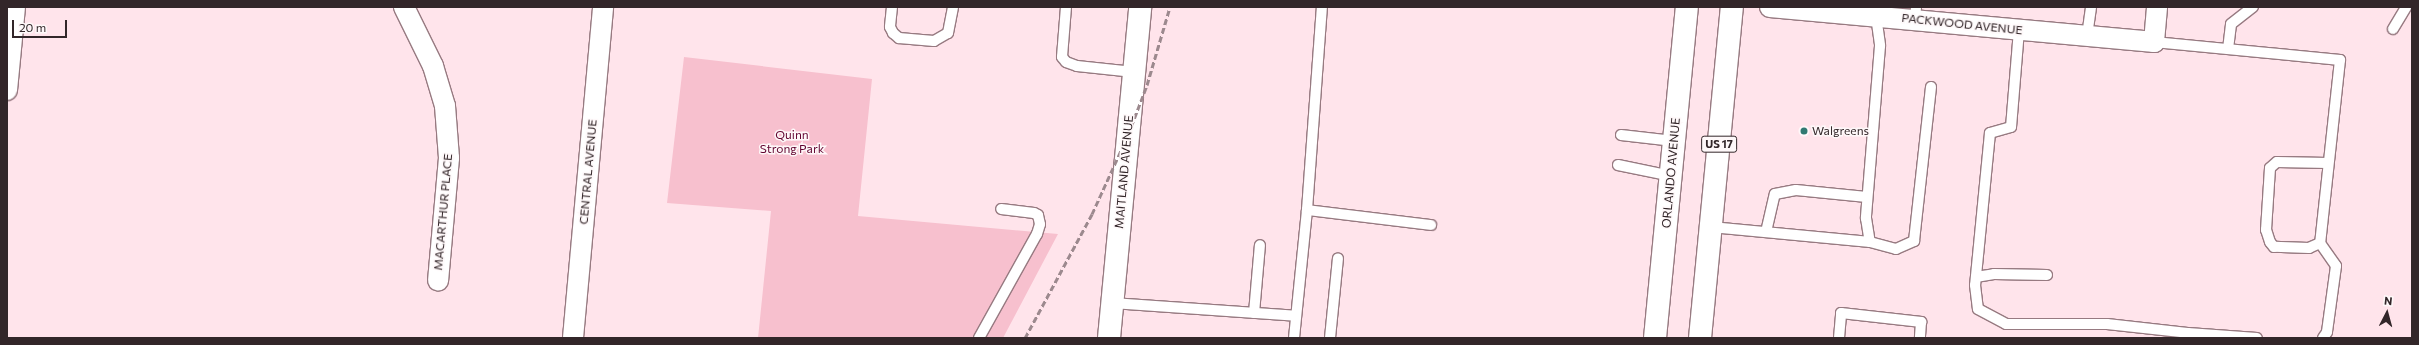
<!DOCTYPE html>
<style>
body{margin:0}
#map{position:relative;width:2419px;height:345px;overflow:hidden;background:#ffe4eb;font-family:Commissioner,sans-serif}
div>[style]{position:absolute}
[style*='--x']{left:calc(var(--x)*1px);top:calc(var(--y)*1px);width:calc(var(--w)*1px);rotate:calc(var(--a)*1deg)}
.green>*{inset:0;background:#f7c0ce}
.roads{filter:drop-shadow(1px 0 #977a81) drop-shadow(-1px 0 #977a81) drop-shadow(0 1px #977a81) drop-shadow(0 -1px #977a81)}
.lane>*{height:10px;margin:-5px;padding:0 5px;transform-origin:5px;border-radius:5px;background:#fff}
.street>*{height:20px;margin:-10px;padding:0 10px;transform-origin:10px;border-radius:10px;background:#fff}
.secondary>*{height:22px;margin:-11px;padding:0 11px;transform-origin:11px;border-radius:11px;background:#fff}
.primary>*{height:22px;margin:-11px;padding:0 11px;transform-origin:11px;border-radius:11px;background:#fff}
.rail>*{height:3px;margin-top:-1.5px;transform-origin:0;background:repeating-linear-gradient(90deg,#9c898e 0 6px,transparent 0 9px)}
.dots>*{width:11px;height:11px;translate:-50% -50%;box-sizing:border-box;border:2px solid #fef8f9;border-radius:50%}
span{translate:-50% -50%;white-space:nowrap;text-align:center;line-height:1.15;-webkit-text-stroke:3px #fef8f9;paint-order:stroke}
.shield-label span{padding:1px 3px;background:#fef8f9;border:1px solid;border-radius:3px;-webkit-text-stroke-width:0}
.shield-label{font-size:11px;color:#322629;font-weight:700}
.street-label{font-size:12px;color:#322629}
.poi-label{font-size:12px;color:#322629}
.left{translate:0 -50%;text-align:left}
.park-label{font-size:12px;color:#61032f}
.frame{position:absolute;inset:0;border:8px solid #322629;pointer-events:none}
.north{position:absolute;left:2367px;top:293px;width:40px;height:40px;-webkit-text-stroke:3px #fef8f9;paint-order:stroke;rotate:6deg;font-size:11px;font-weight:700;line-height:16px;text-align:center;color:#322629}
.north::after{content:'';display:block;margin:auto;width:14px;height:18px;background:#322629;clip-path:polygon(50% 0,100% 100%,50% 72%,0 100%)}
.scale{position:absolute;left:12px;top:20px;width:55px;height:18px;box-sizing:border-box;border:2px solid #322629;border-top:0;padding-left:5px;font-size:12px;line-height:14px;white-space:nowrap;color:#322629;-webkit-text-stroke:3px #fef8f9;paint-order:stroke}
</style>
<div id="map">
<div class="green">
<div style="clip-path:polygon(684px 57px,872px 79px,858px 216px,1058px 234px,1003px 338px,758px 338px,771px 211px,667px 203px)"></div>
</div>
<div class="roads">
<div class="lane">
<div style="--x:892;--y:7;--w:20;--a:96"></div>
<div style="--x:890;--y:27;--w:7;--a:63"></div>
<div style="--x:893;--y:33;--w:8;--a:40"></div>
<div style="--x:899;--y:38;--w:35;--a:5"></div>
<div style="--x:934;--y:41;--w:16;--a:-30"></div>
<div style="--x:948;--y:33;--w:26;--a:-79"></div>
<div style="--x:1066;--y:7;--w:50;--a:94.6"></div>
<div style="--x:1062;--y:57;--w:6;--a:51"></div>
<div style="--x:1066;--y:62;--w:12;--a:20"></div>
<div style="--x:1077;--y:66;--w:57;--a:6"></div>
<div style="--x:1876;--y:16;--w:30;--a:82"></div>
<div style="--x:1880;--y:46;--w:173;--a:94.7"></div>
<div style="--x:1866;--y:218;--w:24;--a:81"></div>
<div style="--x:1870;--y:242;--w:27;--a:15"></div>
<div style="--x:1896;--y:249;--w:20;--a:-24"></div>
<div style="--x:1914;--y:241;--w:155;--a:-83.7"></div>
<div style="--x:1915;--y:19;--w:12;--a:-85"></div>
<div style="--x:2393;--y:29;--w:26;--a:-59"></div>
<div style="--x:2019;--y:30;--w:97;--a:94.7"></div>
<div style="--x:2011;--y:127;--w:22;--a:164"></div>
<div style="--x:1990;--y:133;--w:153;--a:95.6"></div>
<div style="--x:1975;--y:285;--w:24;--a:83"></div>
<div style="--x:1978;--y:309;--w:32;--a:28"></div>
<div style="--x:2006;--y:324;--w:101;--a:0"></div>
<div style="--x:2107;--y:324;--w:81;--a:6.3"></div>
<div style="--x:2188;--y:333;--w:69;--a:4.1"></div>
<div style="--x:2087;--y:36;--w:29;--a:-82"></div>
<div style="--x:2154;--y:42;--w:187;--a:5.5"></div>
<div style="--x:2340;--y:60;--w:184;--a:96.2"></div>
<div style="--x:2320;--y:243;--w:28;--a:55"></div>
<div style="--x:2336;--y:266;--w:67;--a:97.8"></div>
<div style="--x:2327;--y:332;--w:7;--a:124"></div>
<div style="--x:2228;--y:49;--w:25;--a:-83"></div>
<div style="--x:2231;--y:24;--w:28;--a:-38"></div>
<div style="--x:1621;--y:135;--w:53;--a:6.5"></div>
<div style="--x:1618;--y:165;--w:54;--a:11.7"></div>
<div style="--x:1307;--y:210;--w:204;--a:-85.8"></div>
<div style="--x:1711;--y:227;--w:160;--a:5.4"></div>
<div style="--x:1766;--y:232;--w:39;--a:-77"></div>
<div style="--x:1775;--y:194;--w:21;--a:-11"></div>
<div style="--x:1796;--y:190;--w:71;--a:5.6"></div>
<div style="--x:2320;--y:243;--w:12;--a:156"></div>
<div style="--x:2309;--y:248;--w:35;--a:-178"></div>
<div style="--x:2274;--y:247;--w:6;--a:-129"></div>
<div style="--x:2270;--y:242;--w:13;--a:-108"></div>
<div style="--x:2266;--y:230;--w:62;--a:-86.3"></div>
<div style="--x:2270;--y:168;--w:9;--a:-41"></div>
<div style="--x:2277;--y:162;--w:51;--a:1.1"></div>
<div style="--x:1976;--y:277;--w:18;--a:-9"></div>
<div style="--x:1994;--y:274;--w:53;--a:1.1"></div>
<div style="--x:1112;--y:303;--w:184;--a:4"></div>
<div style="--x:1254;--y:313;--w:68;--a:-85"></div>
<div style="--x:979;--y:338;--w:119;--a:-60.9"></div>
<div style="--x:1037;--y:234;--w:10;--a:-73"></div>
<div style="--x:1040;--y:224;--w:9;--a:-103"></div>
<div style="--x:1038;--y:215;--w:4;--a:-153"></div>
<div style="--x:1034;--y:213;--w:33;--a:-173"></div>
<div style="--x:1294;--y:338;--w:129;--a:-84.2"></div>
<div style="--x:1307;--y:210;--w:125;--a:6.9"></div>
<div style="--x:1330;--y:338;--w:80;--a:-84.3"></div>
<div style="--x:1839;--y:338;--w:25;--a:-85"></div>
<div style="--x:1841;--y:313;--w:81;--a:6.4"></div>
<div style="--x:1921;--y:322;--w:16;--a:94"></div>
</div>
<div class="street">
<div style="--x:404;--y:7;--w:66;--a:63.8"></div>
<div style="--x:433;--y:66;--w:42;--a:73.3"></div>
<div style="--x:445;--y:106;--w:52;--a:85.6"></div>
<div style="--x:449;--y:158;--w:123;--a:95.1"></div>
<div style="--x:1770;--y:7;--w:386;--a:5.2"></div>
<div style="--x:2154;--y:42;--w:35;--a:-85"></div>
<div style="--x:7;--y:90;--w:83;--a:-84.5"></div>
<div style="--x:573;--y:338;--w:332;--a:-84.8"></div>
</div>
<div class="secondary">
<div style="--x:1109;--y:338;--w:332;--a:-84.6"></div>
</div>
<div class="primary">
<div style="--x:1655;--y:338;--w:333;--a:-84.5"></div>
<div style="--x:1700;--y:338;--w:333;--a:-84.5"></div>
</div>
</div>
<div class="rail">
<div style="--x:1025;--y:338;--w:141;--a:-61.6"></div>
<div style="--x:1092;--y:214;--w:87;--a:-65.5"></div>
<div style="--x:1128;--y:135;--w:53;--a:-69.2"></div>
<div style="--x:1147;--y:85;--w:81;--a:-73.6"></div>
</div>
<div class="dots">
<div style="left:1804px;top:131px;background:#317972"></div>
</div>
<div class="shield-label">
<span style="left:1719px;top:144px">US 17</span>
</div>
<div class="street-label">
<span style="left:1962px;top:24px;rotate:6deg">PACKWOOD AVENUE</span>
<span style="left:588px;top:172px;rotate:-85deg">CENTRAL AVENUE</span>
<span style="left:1124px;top:172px;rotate:-85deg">MAITLAND AVENUE</span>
<span style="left:1671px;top:173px;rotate:-85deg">ORLANDO AVENUE</span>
<span style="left:443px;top:212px;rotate:-85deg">MACARTHUR PLACE</span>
</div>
<div class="poi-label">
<span class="left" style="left:1812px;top:131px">Walgreens</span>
</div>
<div class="park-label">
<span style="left:792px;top:142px">Quinn<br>Strong Park</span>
</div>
<div class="frame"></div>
<div class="north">N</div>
<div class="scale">20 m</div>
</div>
